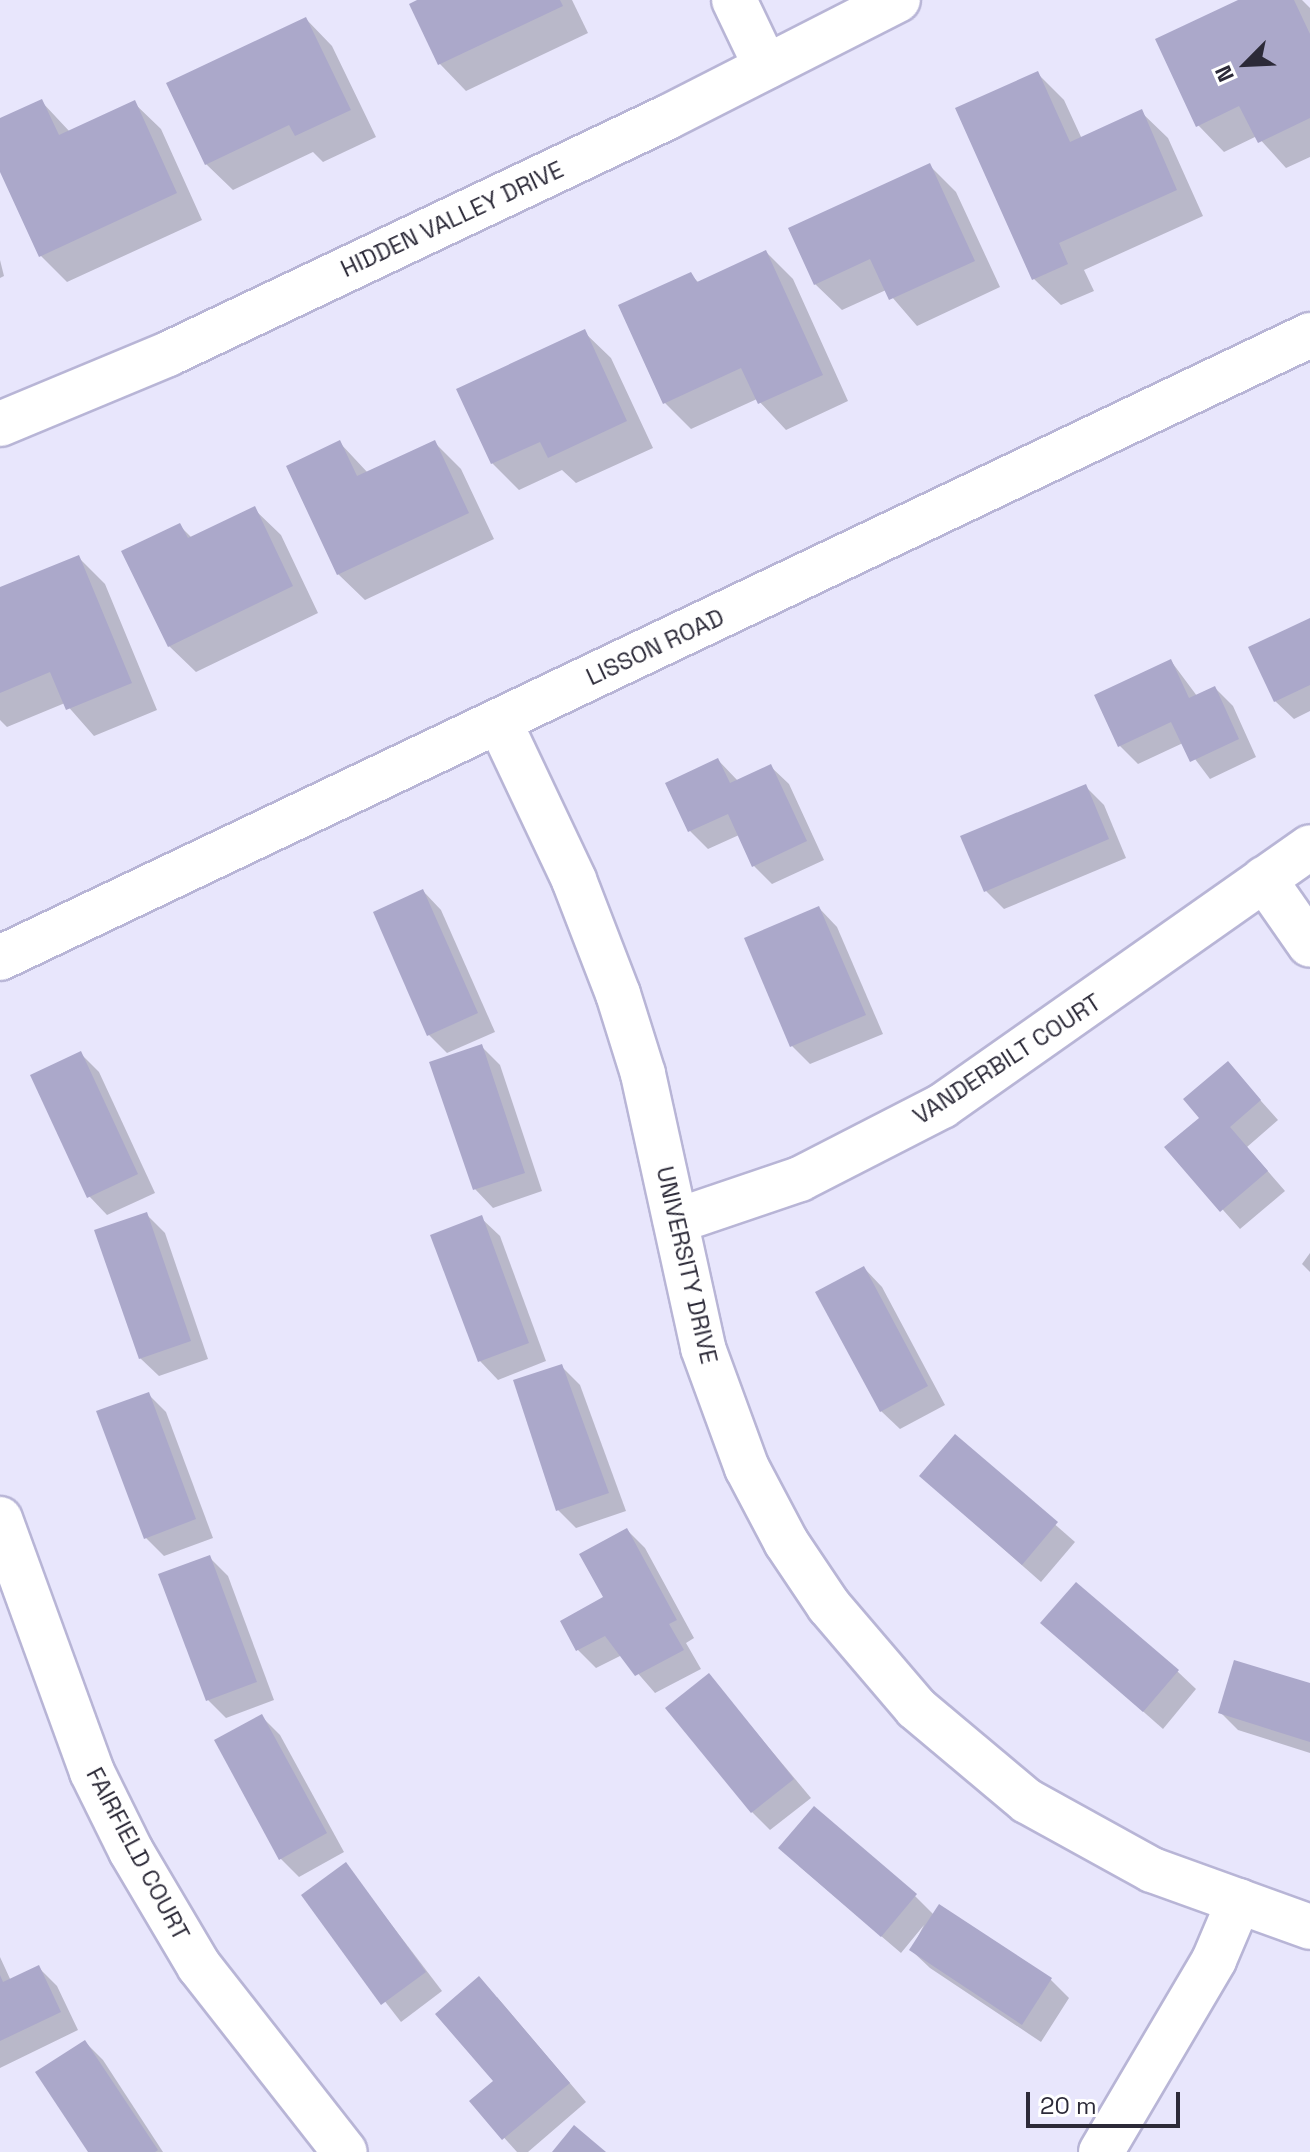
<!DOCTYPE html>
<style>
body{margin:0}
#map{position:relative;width:1310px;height:2152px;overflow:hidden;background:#e8e6fc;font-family:"Space Grotesk",sans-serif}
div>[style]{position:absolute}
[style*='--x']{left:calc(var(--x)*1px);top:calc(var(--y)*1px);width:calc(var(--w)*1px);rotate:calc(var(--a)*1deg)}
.shadow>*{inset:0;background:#0003}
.building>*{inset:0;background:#aba8ca}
.roads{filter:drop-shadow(2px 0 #b8b5d6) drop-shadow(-2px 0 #b8b5d6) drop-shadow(0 2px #b8b5d6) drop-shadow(0 -2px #b8b5d6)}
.street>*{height:44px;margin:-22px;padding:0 22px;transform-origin:22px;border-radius:22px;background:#fff}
.secondary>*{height:44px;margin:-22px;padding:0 22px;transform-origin:22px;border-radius:22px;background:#fff}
span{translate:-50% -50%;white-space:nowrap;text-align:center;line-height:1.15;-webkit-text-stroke:8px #fff;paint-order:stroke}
.street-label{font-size:24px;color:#2c2a38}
.north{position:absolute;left:1206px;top:24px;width:80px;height:80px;-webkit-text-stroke:6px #fff;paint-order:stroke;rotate:246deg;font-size:22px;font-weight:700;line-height:32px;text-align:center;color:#2c2a38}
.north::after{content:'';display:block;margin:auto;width:28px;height:36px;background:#2c2a38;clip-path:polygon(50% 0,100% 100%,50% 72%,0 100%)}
.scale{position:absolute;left:1026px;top:2092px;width:154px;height:36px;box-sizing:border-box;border:4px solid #2c2a38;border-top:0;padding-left:10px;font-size:24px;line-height:28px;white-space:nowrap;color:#2c2a38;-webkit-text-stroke:6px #fff;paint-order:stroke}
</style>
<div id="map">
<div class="shadow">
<div style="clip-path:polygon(420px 0,572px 0,588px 33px,466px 91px,440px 64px)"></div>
<div style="clip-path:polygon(1243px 0,1302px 0,1310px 8px,1310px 157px,1286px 168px,1257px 136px,1224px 152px,1198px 125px)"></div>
<div style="clip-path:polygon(306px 19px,332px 46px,376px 137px,323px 162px,313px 152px,233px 190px,206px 164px)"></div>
<div style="clip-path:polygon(1037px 73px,1064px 100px,1082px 139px,1141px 112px,1168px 138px,1203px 216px,1084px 270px,1094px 291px,1061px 305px,1034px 279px)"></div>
<div style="clip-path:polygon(41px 101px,70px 132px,134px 103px,161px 129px,202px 220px,67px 282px,41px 256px,0 167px,0 120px)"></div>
<div style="clip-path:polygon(929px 165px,956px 192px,1000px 287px,917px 326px,886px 290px,842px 310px,815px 284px)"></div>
<div style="clip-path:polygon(766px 252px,793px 279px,848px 401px,786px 430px,757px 399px,691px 429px,665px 403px,691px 275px,699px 283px)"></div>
<div style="clip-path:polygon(0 260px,4px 276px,0 278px)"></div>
<div style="clip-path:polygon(584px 332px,611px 358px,653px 448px,576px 483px,562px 470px,519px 490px,492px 463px)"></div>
<div style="clip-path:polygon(434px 442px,461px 469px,494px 539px,365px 600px,338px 574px,340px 443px,368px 473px)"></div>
<div style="clip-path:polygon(254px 509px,281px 535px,318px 613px,196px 672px,169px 646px,179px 525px,192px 538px)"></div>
<div style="clip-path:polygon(78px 557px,105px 584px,157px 710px,94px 736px,65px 703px,7px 727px,0 720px,0 589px)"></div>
<div style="clip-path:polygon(1310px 620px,1310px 711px,1294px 719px,1275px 701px)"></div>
<div style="clip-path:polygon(1171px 661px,1197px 696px,1215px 688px,1233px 706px,1256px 757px,1210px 779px,1183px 743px,1138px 764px,1120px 746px)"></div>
<div style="clip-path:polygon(718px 760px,738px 781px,770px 766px,789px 784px,824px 860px,772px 884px,754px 866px,739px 835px,708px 849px,690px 831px)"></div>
<div style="clip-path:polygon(1085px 786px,1104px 805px,1126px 858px,1004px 909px,986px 891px)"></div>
<div style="clip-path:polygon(423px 891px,441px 910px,495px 1032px,447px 1053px,429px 1035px)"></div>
<div style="clip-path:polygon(819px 908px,837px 927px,883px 1034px,810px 1064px,792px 1046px)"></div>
<div style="clip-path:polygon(482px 1047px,500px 1065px,542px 1191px,493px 1208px,475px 1189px,432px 1063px)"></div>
<div style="clip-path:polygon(81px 1054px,99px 1072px,155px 1193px,107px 1215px,89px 1196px)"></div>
<div style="clip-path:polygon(1227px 1063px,1278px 1120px,1247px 1147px,1285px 1191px,1240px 1229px,1167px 1147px,1201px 1118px)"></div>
<div style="clip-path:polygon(147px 1215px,165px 1233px,208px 1359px,159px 1376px,140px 1358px)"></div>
<div style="clip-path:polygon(481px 1218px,500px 1236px,546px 1361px,498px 1380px,480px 1361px)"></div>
<div style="clip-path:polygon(1310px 1253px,1310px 1272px,1302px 1264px)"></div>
<div style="clip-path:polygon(864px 1268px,882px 1287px,945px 1405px,900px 1429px,881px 1411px)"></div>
<div style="clip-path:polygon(561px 1366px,580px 1385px,626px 1511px,576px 1528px,558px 1510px)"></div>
<div style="clip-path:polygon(148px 1394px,166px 1412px,213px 1538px,164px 1556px,146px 1538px)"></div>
<div style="clip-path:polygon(955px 1437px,1075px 1542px,1041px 1582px,921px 1476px)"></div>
<div style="clip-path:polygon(627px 1530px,645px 1548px,694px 1638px,686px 1643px,701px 1669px,655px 1693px,622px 1655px,596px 1668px,578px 1650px,563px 1621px,606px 1598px)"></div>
<div style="clip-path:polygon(209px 1557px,228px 1576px,274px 1700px,226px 1718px,208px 1700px)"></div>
<div style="clip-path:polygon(1043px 1623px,1177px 1671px,1196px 1689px,1163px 1729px)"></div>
<div style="clip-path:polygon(709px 1676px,811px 1798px,770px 1830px,752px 1812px)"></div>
<div style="clip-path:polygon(1310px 1686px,1310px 1753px,1238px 1730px,1220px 1712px)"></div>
<div style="clip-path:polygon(262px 1717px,280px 1735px,344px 1852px,299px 1877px,281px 1859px)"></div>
<div style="clip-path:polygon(346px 1865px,442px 1991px,401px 2022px,303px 1896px)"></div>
<div style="clip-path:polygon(799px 1866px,915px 1896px,934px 1915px,939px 1907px,1051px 1980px,1069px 1998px,1041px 2042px,930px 1968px,911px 1950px,924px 1925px,901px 1953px)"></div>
<div style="clip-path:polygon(0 1957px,11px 1981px,38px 1967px,57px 1986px,78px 2030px,0 2068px)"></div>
<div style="clip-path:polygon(497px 1997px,586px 2102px,528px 2152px,517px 2152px,472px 2102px,496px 2082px)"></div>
<div style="clip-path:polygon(85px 2042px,103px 2060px,163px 2152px,91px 2152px)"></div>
</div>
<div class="building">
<div style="clip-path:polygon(417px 0,560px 0,563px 6px,438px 65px,409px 4px)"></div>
<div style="clip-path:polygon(1238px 0,1294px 0,1310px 34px,1310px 118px,1258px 143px,1239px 106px,1196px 127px,1155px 39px)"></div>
<div style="clip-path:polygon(306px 17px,351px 110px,295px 136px,289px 125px,205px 165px,166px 83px)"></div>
<div style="clip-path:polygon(1038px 71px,1070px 142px,1142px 109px,1177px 190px,1059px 243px,1068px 264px,1032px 280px,955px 108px)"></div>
<div style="clip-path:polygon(42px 99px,59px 135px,135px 100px,177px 193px,39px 257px,0 172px,0 118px)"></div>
<div style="clip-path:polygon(930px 163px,975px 261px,889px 300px,870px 259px,814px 285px,788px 228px)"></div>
<div style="clip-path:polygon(766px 250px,823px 375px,758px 404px,741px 368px,663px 404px,618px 305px,691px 272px,697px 282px)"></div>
<div style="clip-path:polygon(585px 329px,627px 421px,548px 458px,540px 442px,491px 464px,456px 389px)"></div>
<div style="clip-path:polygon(340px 440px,357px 476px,435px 440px,469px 513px,337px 575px,286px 466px)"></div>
<div style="clip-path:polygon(255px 506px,293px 586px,168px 647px,121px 551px,180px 523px,188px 538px)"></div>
<div style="clip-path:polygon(79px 555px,132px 683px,66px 710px,50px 672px,0 693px,0 587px)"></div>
<div style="clip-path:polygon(1310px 618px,1310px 685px,1274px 702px,1248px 647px)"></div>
<div style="clip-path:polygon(1171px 659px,1189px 698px,1215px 686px,1239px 739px,1190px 762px,1171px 722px,1118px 747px,1094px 695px)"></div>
<div style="clip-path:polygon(718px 758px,730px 783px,771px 764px,807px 841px,752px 867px,728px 814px,688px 832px,665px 783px)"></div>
<div style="clip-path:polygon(1086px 784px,1109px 839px,984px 892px,960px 836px)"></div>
<div style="clip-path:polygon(423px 889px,478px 1013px,427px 1036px,373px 912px)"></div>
<div style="clip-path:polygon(819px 906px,866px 1015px,790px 1047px,744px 938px)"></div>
<div style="clip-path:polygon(482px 1044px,525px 1173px,473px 1190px,429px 1062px)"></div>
<div style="clip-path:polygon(81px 1051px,138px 1174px,87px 1198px,30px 1075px)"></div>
<div style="clip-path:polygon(1228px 1061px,1261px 1100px,1230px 1127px,1268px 1171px,1220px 1212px,1164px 1147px,1199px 1118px,1183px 1099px)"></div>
<div style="clip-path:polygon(147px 1212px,191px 1341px,139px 1359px,94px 1230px)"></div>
<div style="clip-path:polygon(482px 1215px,529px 1343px,478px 1362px,430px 1235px)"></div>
<div style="clip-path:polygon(864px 1266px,928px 1386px,880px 1412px,815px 1292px)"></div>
<div style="clip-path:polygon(562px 1364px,609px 1493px,556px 1511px,513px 1380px)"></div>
<div style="clip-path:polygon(149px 1392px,196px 1519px,144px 1539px,96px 1411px)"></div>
<div style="clip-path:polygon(955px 1434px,1058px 1522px,1022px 1565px,919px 1476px)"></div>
<div style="clip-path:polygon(627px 1528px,677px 1620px,669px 1624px,684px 1650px,635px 1676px,605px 1636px,576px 1651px,560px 1621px,603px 1597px,579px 1554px)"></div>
<div style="clip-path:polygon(210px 1555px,257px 1682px,206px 1701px,158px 1574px)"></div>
<div style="clip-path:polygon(1076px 1582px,1179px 1670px,1143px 1712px,1040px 1623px)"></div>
<div style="clip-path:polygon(1234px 1660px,1310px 1683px,1310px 1742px,1218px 1713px)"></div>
<div style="clip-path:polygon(709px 1673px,794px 1779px,751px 1813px,665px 1708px)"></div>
<div style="clip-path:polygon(262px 1714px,327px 1833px,279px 1860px,214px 1740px)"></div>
<div style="clip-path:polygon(814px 1806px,917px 1894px,881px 1937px,778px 1848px)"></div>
<div style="clip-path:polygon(346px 1862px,426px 1972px,381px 2005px,301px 1895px)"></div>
<div style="clip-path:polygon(939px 1904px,1052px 1978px,1022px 2025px,909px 1950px)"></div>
<div style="clip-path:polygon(39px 1965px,61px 2012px,0 2041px,0 1975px,3px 1982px)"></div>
<div style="clip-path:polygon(479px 1976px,570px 2083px,502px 2140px,469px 2101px,493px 2081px,435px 2014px)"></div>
<div style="clip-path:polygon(85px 2040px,158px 2150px,155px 2152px,88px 2152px,35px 2072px)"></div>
<div style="clip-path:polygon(574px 2125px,606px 2152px,552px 2152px)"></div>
</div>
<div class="roads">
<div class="street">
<div style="--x:734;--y:0;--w:74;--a:64.5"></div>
<div style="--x:0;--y:424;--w:182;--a:-22.6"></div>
<div style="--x:168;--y:354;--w:553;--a:-25.36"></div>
<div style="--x:668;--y:117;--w:258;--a:-27"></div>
<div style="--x:499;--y:721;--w:176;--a:64.7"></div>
<div style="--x:574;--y:880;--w:122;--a:68.9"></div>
<div style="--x:618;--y:994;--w:84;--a:72.6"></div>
<div style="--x:643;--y:1074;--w:280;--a:77.6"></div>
<div style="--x:703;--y:1348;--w:128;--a:69.9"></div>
<div style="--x:747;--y:1468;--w:84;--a:62.2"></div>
<div style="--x:786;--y:1542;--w:77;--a:56.1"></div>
<div style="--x:829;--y:1606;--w:134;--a:49.5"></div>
<div style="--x:916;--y:1708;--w:145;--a:40"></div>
<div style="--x:1027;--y:1801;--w:143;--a:28.9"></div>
<div style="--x:1152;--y:1870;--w:168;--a:19.8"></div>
<div style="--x:1264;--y:879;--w:80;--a:55.1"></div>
<div style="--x:676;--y:1221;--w:131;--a:-18.7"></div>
<div style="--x:800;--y:1179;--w:160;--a:-27.2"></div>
<div style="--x:942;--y:1106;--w:450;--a:-35.1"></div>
<div style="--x:0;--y:1519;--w:269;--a:70"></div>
<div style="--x:92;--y:1772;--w:88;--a:63.7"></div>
<div style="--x:131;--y:1851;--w:134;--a:59.4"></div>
<div style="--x:199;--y:1966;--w:236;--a:51.9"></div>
<div style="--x:1101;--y:2152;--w:223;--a:-59.5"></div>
<div style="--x:1214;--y:1960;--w:64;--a:-67"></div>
</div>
<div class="secondary">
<div style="--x:0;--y:958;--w:1451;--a:-25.43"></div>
</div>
</div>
<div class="street-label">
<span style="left:452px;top:219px;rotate:-25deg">HIDDEN VALLEY DRIVE</span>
<span style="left:655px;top:647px;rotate:-25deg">LISSON ROAD</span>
<span style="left:1007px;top:1059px;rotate:-33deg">VANDERBILT COURT</span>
<span style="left:687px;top:1265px;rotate:77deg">UNIVERSITY DRIVE</span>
<span style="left:138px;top:1854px;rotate:62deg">FAIRFIELD COURT</span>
</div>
<div class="north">N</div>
<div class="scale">20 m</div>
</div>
